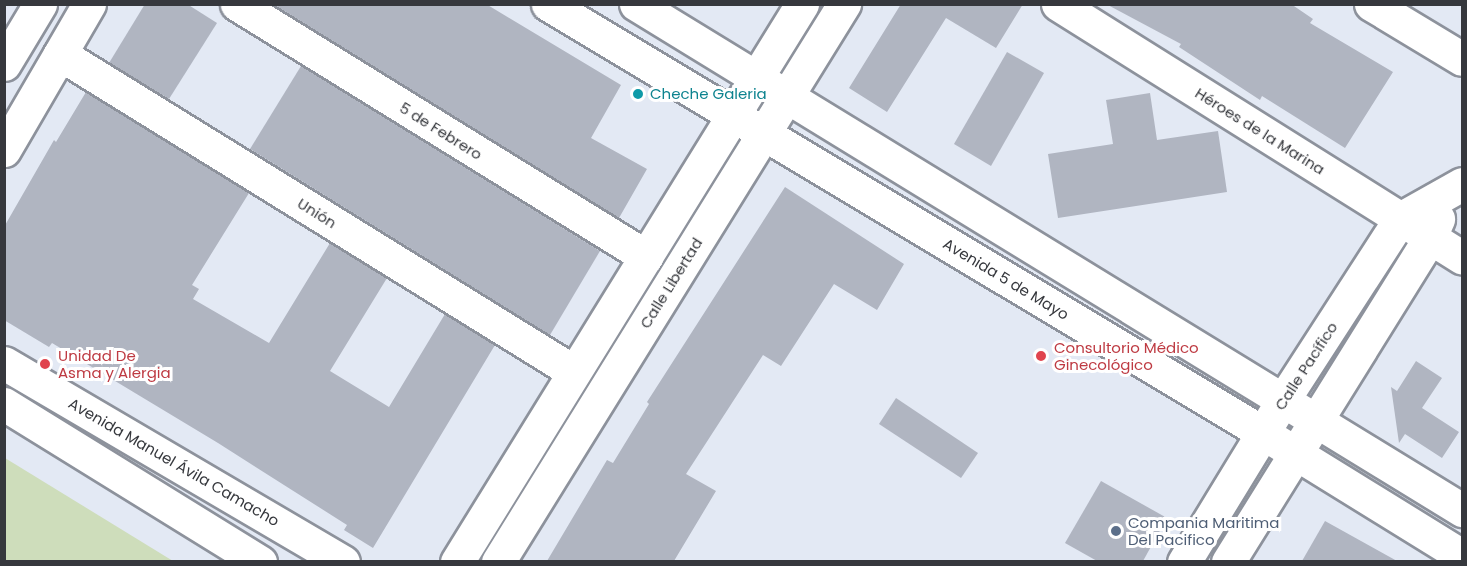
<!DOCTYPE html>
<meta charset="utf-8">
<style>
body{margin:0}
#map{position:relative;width:1467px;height:566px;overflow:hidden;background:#e3e9f4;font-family:Poppins,sans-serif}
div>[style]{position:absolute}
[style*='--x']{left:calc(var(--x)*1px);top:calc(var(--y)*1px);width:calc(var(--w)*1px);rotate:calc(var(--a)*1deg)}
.green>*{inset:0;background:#ceddbb}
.building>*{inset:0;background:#b0b5c1}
.roads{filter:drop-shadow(2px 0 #8d929c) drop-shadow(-2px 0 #8d929c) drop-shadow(0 2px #8d929c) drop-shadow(0 -2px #8d929c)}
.minor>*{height:33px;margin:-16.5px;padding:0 16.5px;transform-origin:16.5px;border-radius:16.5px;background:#fff}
.dots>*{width:16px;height:16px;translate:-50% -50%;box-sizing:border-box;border:3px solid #fff;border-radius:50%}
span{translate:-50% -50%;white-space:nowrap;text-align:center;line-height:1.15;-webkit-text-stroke:6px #fff;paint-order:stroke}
.culture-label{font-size:15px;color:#0d838f}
.left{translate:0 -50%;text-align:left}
.street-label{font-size:15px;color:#36383d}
.health-label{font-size:15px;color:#be3a42}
.service-label{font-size:15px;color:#4e5e75}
.frame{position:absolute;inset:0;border:6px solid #36383d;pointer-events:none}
</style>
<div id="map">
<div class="green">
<div style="clip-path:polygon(5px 458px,173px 561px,5px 561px)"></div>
</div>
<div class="building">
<div style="clip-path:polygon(145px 4px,187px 4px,217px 23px,169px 99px,109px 63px)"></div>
<div style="clip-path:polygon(273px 4px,486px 4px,621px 85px,591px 138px,647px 169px,619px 218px)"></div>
<div style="clip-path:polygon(901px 4px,1023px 4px,996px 48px,946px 18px,887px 112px,849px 88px)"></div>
<div style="clip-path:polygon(1106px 4px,1291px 4px,1313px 19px,1310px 23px,1393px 72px,1345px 148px,1262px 96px,1260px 100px,1179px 47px,1181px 44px)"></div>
<div style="clip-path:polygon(1007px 52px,1044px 73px,991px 166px,954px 144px)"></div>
<div style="clip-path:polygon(301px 66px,600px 251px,550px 335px,250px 149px)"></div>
<div style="clip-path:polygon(86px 92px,249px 193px,192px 285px,199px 289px,193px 299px,269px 343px,330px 243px,387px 278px,330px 371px,389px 407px,445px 314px,495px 345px,373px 548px,344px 530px,347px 525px,218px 443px,52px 343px,49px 347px,4px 320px,4px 227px,54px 140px,56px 142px)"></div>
<div style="clip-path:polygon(1150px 93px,1157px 140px,1218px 131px,1227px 192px,1058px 218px,1048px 154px,1113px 144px,1106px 100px)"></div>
<div style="clip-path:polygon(785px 187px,904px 264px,877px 310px,834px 284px,781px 366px,763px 355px,686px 474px,716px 491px,674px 561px,547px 561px,607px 460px,613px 463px,649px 404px,647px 402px)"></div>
<div style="clip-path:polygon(1416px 361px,1442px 378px,1422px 408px,1459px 432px,1442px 458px,1405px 434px,1399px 443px,1391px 387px,1397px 391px)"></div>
<div style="clip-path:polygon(896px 398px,978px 453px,961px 478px,879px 424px)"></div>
<div style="clip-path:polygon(1101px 481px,1167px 518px,1143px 561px,1097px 561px,1065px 543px)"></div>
<div style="clip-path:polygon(1325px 521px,1397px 561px,1302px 561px)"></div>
</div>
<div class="roads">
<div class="minor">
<div style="--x:237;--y:4;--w:481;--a:31.7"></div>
<div style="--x:548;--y:4;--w:834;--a:30.96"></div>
<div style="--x:1263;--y:433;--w:234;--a:31.7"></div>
<div style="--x:636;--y:4;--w:969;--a:31.49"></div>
<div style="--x:1058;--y:4;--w:477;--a:32.1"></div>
<div style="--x:1371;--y:4;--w:106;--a:31.1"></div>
<div style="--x:60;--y:54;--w:604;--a:31.74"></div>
<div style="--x:4;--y:64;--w:70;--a:-59"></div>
<div style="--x:4;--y:150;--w:169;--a:-59.8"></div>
<div style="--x:4;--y:363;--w:393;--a:30.4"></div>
<div style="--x:4;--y:404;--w:301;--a:31.7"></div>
<div style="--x:457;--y:562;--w:656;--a:-58.27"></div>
<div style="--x:498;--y:562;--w:657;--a:-58.2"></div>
<div style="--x:1184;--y:562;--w:190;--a:-58.6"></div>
<div style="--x:1283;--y:400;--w:216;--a:-57.1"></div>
<div style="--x:1400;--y:219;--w:71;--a:-29.4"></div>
<div style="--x:1228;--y:562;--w:383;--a:-58.1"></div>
<div style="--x:1430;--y:237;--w:20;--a:-66"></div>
</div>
</div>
<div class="dots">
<div style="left:638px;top:94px;background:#0f9aa8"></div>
<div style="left:1041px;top:356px;background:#e0444e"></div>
<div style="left:45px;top:364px;background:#e0444e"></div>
<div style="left:1116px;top:531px;background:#5c6f8a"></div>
</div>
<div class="culture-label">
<span class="left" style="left:650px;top:94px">Cheche Galeria</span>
</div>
<div class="street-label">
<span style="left:441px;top:131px;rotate:32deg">5 de Febrero</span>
<span style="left:1260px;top:131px;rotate:32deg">Héroes de la Marina</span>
<span style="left:317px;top:213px;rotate:32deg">Unión</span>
<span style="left:1006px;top:279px;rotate:31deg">Avenida 5 de Mayo</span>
<span style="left:671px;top:283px;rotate:-58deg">Calle Libertad</span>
<span style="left:1306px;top:366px;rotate:-57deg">Calle Pacífico</span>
<span style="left:174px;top:462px;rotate:30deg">Avenida Manuel Ávila Camacho</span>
</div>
<div class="health-label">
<span class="left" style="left:1054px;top:356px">Consultorio Médico<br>Ginecológico</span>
<span class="left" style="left:58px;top:364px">Unidad De<br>Asma y Alergia</span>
</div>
<div class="service-label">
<span class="left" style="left:1128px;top:531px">Compania Maritima<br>Del Pacifico</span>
</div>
<div class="frame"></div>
</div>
